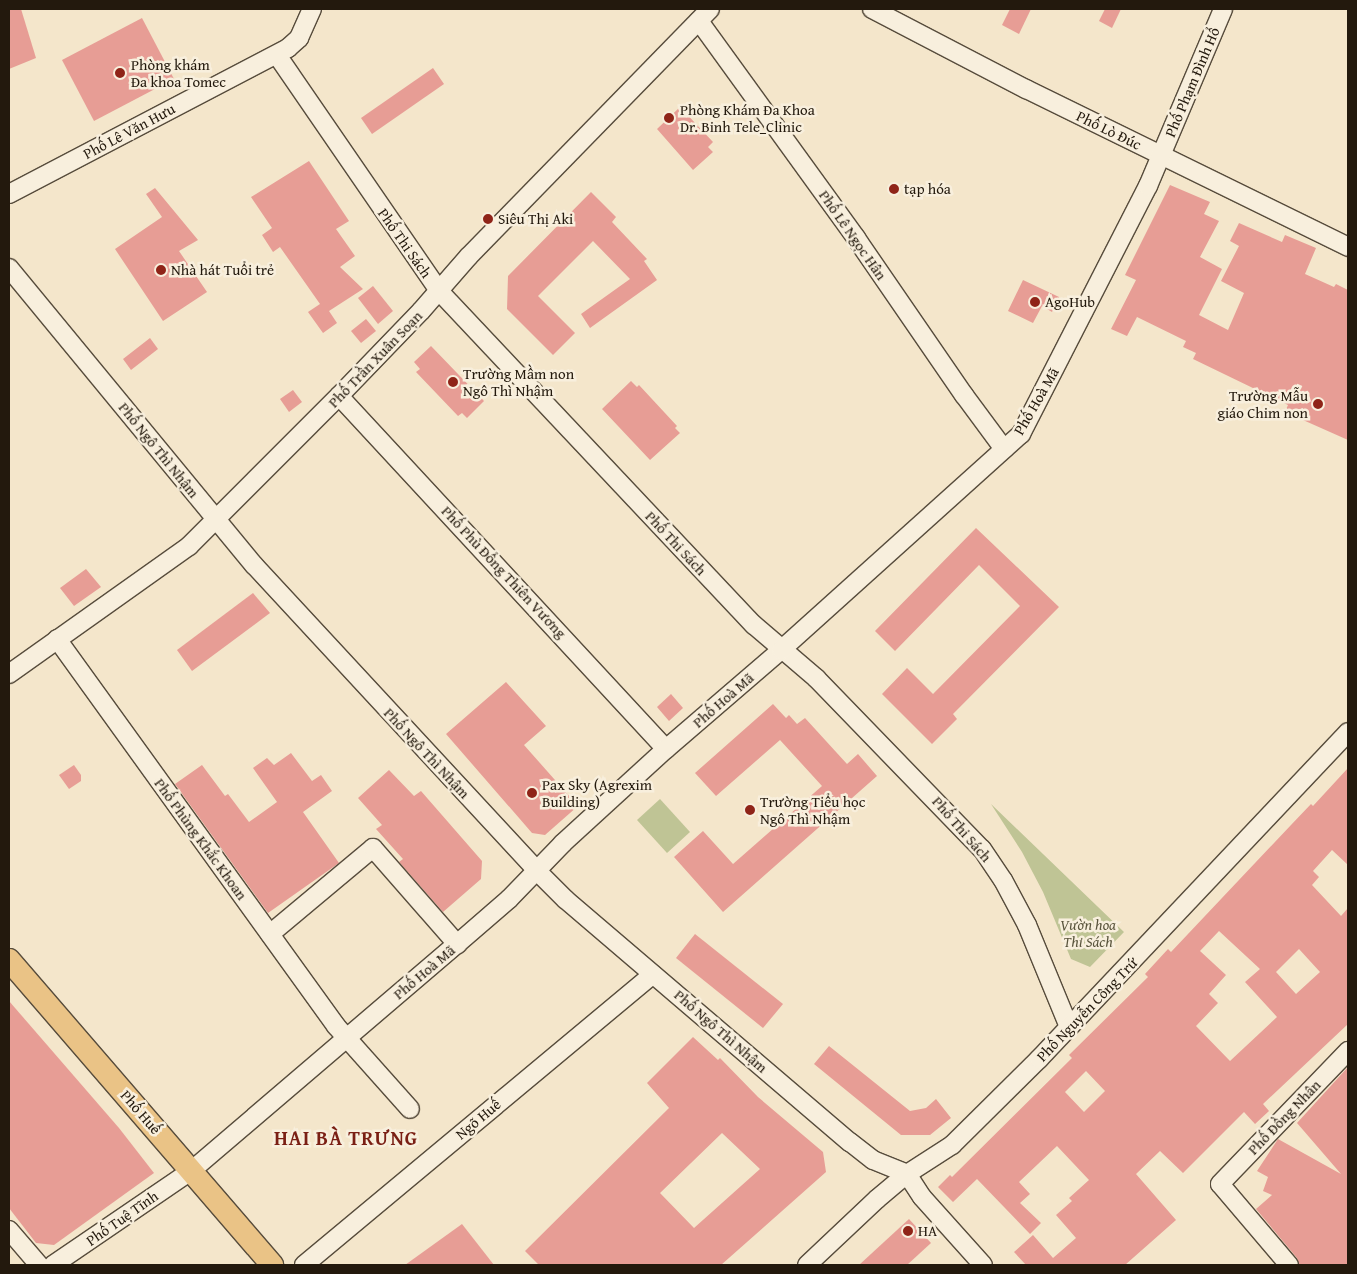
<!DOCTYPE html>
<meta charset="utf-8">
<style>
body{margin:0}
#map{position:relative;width:1357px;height:1274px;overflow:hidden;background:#f4e6cb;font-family:"Gentium Book Plus",serif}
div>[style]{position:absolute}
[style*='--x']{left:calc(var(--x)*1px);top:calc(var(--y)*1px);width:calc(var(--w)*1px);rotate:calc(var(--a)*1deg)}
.green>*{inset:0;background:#bfc495}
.building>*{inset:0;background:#e79d95}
.roads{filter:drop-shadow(1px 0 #574c3c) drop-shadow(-1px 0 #574c3c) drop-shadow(0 1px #574c3c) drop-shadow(0 -1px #574c3c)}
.minor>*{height:18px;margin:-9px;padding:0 9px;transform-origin:9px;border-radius:9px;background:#f8efdd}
.major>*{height:22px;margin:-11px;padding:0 11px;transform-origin:11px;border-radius:11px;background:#eac386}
.dots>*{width:14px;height:14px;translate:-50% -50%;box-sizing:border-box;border:2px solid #f8efdd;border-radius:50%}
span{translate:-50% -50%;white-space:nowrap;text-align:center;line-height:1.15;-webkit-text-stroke:5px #f8efdd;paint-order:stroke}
.poi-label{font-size:15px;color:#23190d}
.left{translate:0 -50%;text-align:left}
.right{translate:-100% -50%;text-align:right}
.street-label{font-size:15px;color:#23190d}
.park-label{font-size:15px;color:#5a553d;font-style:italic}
.district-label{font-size:20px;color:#7a1f14;font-weight:700;letter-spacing:1px}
.frame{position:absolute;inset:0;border:10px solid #23190d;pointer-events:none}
</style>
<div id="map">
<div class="green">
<div style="clip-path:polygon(660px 799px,690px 832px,667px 853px,637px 820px)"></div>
<div style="clip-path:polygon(991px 804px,1124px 932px,1090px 967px,1071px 959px,1043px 892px,1022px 852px)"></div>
</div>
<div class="building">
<div style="clip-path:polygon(9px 9px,21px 9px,36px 58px,9px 69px)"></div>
<div style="clip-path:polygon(1010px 9px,1031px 9px,1019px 34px,1002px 25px)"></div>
<div style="clip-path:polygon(1105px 9px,1121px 9px,1112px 28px,1099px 21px)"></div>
<div style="clip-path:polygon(142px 18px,174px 79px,94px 121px,62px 60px)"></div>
<div style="clip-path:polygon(433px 68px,444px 84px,372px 134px,361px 118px)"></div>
<div style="clip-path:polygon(680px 107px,713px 142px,708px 147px,713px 152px,693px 170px,657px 129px)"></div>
<div style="clip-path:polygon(309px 161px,349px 221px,336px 229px,355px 256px,340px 267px,363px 289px,329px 311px,337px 323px,323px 333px,308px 312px,320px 304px,280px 247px,273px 252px,262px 235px,272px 228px,251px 197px)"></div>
<div style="clip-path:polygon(1170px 185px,1210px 202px,1204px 214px,1219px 221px,1200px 257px,1222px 269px,1199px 315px,1228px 330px,1244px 293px,1221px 281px,1239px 246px,1230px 241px,1239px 223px,1282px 242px,1285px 235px,1316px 248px,1305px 274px,1334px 287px,1336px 284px,1348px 290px,1348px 440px,1285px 412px,1288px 405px,1193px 359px,1196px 353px,1183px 347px,1186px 341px,1137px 317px,1127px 336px,1111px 329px,1136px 280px,1125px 275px)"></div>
<div style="clip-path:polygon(155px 188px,198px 240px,179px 251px,207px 292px,163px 321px,115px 249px,162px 217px,146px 194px)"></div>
<div style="clip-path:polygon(591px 192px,616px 217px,612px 222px,647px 259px,644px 261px,657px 280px,590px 328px,581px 314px,630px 279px,593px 241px,538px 296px,575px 333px,553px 355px,507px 309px,508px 276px)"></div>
<div style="clip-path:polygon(1023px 280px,1059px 297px,1052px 312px,1042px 306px,1033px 323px,1008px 311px)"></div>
<div style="clip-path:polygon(373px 286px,393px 311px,378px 324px,358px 298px)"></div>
<div style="clip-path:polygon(366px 319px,376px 331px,361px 343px,351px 331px)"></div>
<div style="clip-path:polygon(150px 338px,158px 349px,131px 370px,123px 359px)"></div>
<div style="clip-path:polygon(431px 346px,484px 401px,467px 418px,462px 413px,458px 416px,416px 372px,420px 369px,414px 362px)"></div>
<div style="clip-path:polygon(631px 381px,637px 387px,639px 385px,677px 426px,675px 428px,680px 433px,650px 460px,602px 409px)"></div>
<div style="clip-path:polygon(293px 390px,302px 402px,289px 412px,280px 399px)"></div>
<div style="clip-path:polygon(976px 528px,1059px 607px,953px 714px,957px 719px,932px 744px,882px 694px,907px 668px,933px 694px,1020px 606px,979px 565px,895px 651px,875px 631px)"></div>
<div style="clip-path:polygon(86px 569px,101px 587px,74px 606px,60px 588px)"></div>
<div style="clip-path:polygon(253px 593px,270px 613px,192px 671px,177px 650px)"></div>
<div style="clip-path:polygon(506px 682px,546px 726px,524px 745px,578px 806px,545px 835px,532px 833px,446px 734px)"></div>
<div style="clip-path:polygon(671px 694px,683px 708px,669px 721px,657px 707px)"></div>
<div style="clip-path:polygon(773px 704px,786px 718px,789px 715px,797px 724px,805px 718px,847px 764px,858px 754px,877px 776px,723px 912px,674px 857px,703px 831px,733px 864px,822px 786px,780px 740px,716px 796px,695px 773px)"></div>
<div style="clip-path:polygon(291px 753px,312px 781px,321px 775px,332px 791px,303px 812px,339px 863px,268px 913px,175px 784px,202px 765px,225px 796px,228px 794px,249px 822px,277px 802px,253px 768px,267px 758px,274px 765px)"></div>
<div style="clip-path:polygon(74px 765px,81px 775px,81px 781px,69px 789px,59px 775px)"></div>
<div style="clip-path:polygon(evenodd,1348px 768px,1348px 865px,1332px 850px,1313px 871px,1319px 877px,1312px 885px,1341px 916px,1348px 908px,1348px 1024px,1263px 1104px,1269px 1111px,1255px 1124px,1244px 1112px,1183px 1173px,1160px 1151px,1136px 1174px,1176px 1220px,1125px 1265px,1026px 1265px,1014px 1252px,1033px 1235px,1053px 1258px,1076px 1238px,1056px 1215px,1072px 1201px,1069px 1198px,1089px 1180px,1057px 1146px,1019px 1182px,1030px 1194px,1020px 1203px,1041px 1223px,1030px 1234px,977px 1179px,953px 1202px,938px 1187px,950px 1175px,952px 1177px,1072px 1058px,1069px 1055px,1148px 977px,1145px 974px,1168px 949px,1171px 952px,1291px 825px,1311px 804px,1313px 806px,1348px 768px,1219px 931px,1260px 969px,1245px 982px,1277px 1017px,1230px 1061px,1196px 1026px,1218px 1003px,1209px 994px,1226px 975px,1200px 951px,1219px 931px,1348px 768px,1299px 949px,1320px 972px,1296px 994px,1276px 972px,1299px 949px,1348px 768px,1086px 1071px,1105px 1091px,1084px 1112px,1065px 1092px,1086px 1071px)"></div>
<div style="clip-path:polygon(389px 770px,414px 796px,421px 791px,482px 861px,481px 879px,443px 912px,399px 862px,403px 859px,376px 829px,382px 825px,358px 798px)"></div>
<div style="clip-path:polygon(695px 934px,783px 1004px,763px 1028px,676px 958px)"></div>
<div style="clip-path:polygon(9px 1001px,119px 1128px,154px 1173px,54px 1245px,36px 1243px,9px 1208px)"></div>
<div style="clip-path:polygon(evenodd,693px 1037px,718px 1060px,720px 1058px,758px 1097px,823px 1152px,826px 1172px,721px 1265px,539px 1265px,525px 1251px,669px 1108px,647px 1083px,693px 1037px,722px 1133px,760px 1169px,694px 1228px,660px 1193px,722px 1133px)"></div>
<div style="clip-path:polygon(829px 1046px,910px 1111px,926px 1108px,936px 1099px,951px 1118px,930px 1135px,901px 1135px,814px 1064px)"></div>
<div style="clip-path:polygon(1348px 1067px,1348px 1265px,1299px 1265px,1297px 1258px,1256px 1209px,1272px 1195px,1263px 1191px,1268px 1177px,1257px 1171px,1278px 1139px,1341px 1174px,1297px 1123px)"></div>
<div style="clip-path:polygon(909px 1219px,931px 1243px,907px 1265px,859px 1265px)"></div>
<div style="clip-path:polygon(462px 1224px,494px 1265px,405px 1265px)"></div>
</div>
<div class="roads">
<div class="minor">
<div style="--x:872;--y:9;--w:174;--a:27.5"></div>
<div style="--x:1026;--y:89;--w:359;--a:26.1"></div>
<div style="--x:699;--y:21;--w:268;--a:54.1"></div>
<div style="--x:856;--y:238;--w:191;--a:55.5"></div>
<div style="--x:964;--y:395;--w:67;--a:53.5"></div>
<div style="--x:277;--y:55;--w:286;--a:55.5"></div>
<div style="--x:439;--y:291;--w:459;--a:46.7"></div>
<div style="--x:754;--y:625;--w:82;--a:40.5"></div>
<div style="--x:816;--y:678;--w:238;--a:45.9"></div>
<div style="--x:982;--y:849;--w:37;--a:56"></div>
<div style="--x:1003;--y:880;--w:51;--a:61.9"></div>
<div style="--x:1027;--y:925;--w:110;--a:67.6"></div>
<div style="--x:9;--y:194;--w:315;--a:-27.6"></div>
<div style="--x:288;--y:48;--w:15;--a:-42"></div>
<div style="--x:299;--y:38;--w:32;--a:-66"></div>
<div style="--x:9;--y:268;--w:385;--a:50.5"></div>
<div style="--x:254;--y:565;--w:417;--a:47.2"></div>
<div style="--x:537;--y:871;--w:40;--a:45"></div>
<div style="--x:565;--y:899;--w:375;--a:40.5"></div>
<div style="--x:850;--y:1142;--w:29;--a:38"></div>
<div style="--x:873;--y:1160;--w:37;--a:22"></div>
<div style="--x:339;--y:396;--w:481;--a:47.2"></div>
<div style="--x:57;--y:639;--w:477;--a:54.2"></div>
<div style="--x:336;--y:1026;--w:111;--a:48.3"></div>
<div style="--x:9;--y:674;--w:221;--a:-35.4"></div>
<div style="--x:189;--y:546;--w:212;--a:-45"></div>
<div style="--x:339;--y:396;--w:118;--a:-46"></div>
<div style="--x:421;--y:311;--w:73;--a:-48.9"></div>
<div style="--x:469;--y:256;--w:345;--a:-45.7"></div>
<div style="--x:270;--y:934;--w:134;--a:-39.9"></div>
<div style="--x:373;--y:848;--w:128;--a:48.8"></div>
<div style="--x:907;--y:1174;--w:27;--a:57"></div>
<div style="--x:922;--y:1197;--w:91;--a:48.1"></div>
<div style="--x:9;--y:1230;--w:46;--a:49.4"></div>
<div style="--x:53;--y:1265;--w:167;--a:-34.3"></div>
<div style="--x:191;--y:1171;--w:350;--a:-40.5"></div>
<div style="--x:457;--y:944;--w:69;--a:-40.9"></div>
<div style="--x:509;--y:899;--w:78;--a:-46"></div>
<div style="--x:563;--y:843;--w:139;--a:-42.4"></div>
<div style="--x:666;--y:749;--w:152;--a:-40.7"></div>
<div style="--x:781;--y:650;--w:323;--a:-42"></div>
<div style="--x:1021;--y:434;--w:279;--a:-62.9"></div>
<div style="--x:1148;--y:186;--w:192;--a:-67"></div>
<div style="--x:304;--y:1265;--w:454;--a:-39.8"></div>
<div style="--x:807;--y:1265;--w:96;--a:-43.3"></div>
<div style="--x:877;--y:1199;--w:39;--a:-40"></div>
<div style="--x:907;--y:1174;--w:54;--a:-32.8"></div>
<div style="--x:952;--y:1145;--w:122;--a:-44.7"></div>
<div style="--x:1039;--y:1059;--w:450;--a:-46.6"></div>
<div style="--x:1289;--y:1265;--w:106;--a:-130.4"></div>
<div style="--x:1220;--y:1184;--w:185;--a:-46.1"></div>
</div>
<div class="major">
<div style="--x:9;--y:960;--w:403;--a:49.2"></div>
</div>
</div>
<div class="dots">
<div style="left:120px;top:73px;background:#8f2418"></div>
<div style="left:669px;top:118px;background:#8f2418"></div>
<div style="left:894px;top:189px;background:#8f2418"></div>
<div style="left:488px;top:219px;background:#8f2418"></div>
<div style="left:161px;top:270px;background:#8f2418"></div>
<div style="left:1035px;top:302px;background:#8f2418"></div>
<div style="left:453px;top:382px;background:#8f2418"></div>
<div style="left:1318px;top:404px;background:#8f2418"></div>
<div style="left:532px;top:793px;background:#8f2418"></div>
<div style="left:750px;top:810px;background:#8f2418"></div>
<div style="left:908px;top:1231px;background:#8f2418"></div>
</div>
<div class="poi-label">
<span class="left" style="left:131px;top:73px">Phòng khám<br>Đa khoa Tomec</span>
<span class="left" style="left:680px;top:118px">Phòng Khám Đa Khoa<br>Dr. Binh Tele_Clinic</span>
<span class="left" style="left:904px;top:189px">tạp hóa</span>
<span class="left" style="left:498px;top:219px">Siêu Thị Aki</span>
<span class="left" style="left:171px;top:270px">Nhà hát Tuổi trẻ</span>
<span class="left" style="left:1045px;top:302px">AgoHub</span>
<span class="left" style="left:463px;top:382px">Trường Mầm non<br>Ngô Thì Nhậm</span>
<span class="right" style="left:1308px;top:404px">Trường Mẫu<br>giáo Chim non</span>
<span class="left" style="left:542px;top:793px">Pax Sky (Agrexim<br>Building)</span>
<span class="left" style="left:760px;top:810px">Trường Tiểu học<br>Ngô Thì Nhậm</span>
<span class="left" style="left:918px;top:1231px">HA</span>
</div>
<div class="street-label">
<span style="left:1192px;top:82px;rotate:-67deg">Phố Phạm Đình Hổ</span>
<span style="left:1109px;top:130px;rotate:26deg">Phố Lò Đúc</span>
<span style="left:129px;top:131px;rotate:-28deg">Phố Lê Văn Hưu</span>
<span style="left:853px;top:235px;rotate:55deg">Phố Lê Ngọc Hân</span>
<span style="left:405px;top:243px;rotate:55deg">Phố Thi Sách</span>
<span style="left:375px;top:359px;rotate:-46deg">Phố Trần Xuân Soạn</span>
<span style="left:1036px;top:401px;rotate:-60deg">Phố Hoà Mã</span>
<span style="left:159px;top:450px;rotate:51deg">Phố Ngô Thì Nhậm</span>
<span style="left:676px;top:543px;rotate:47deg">Phố Thi Sách</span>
<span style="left:504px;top:572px;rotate:47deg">Phố Phù Đổng Thiên Vương</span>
<span style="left:723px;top:700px;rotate:-41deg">Phố Hoà Mã</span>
<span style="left:427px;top:753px;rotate:47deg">Phố Ngô Thì Nhậm</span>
<span style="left:962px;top:829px;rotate:49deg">Phố Thi Sách</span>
<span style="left:201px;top:839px;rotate:54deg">Phố Phùng Khắc Khoan</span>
<span style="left:424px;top:972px;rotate:-40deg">Phố Hoà Mã</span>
<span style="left:1087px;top:1009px;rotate:-46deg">Phố Nguyễn Công Trứ</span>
<span style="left:721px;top:1031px;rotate:41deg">Phố Ngô Thì Nhậm</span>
<span style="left:141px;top:1112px;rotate:49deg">Phố Huế</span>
<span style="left:1284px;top:1117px;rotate:-46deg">Phố Đồng Nhân</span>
<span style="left:478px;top:1119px;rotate:-40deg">Ngõ Huế</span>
<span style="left:122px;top:1218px;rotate:-35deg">Phố Tuệ Tĩnh</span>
</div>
<div class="park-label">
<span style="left:1088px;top:933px">Vườn hoa<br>Thi Sách</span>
</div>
<div class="district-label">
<span style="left:346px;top:1137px">HAI BÀ TRƯNG</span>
</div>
<div class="frame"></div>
</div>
